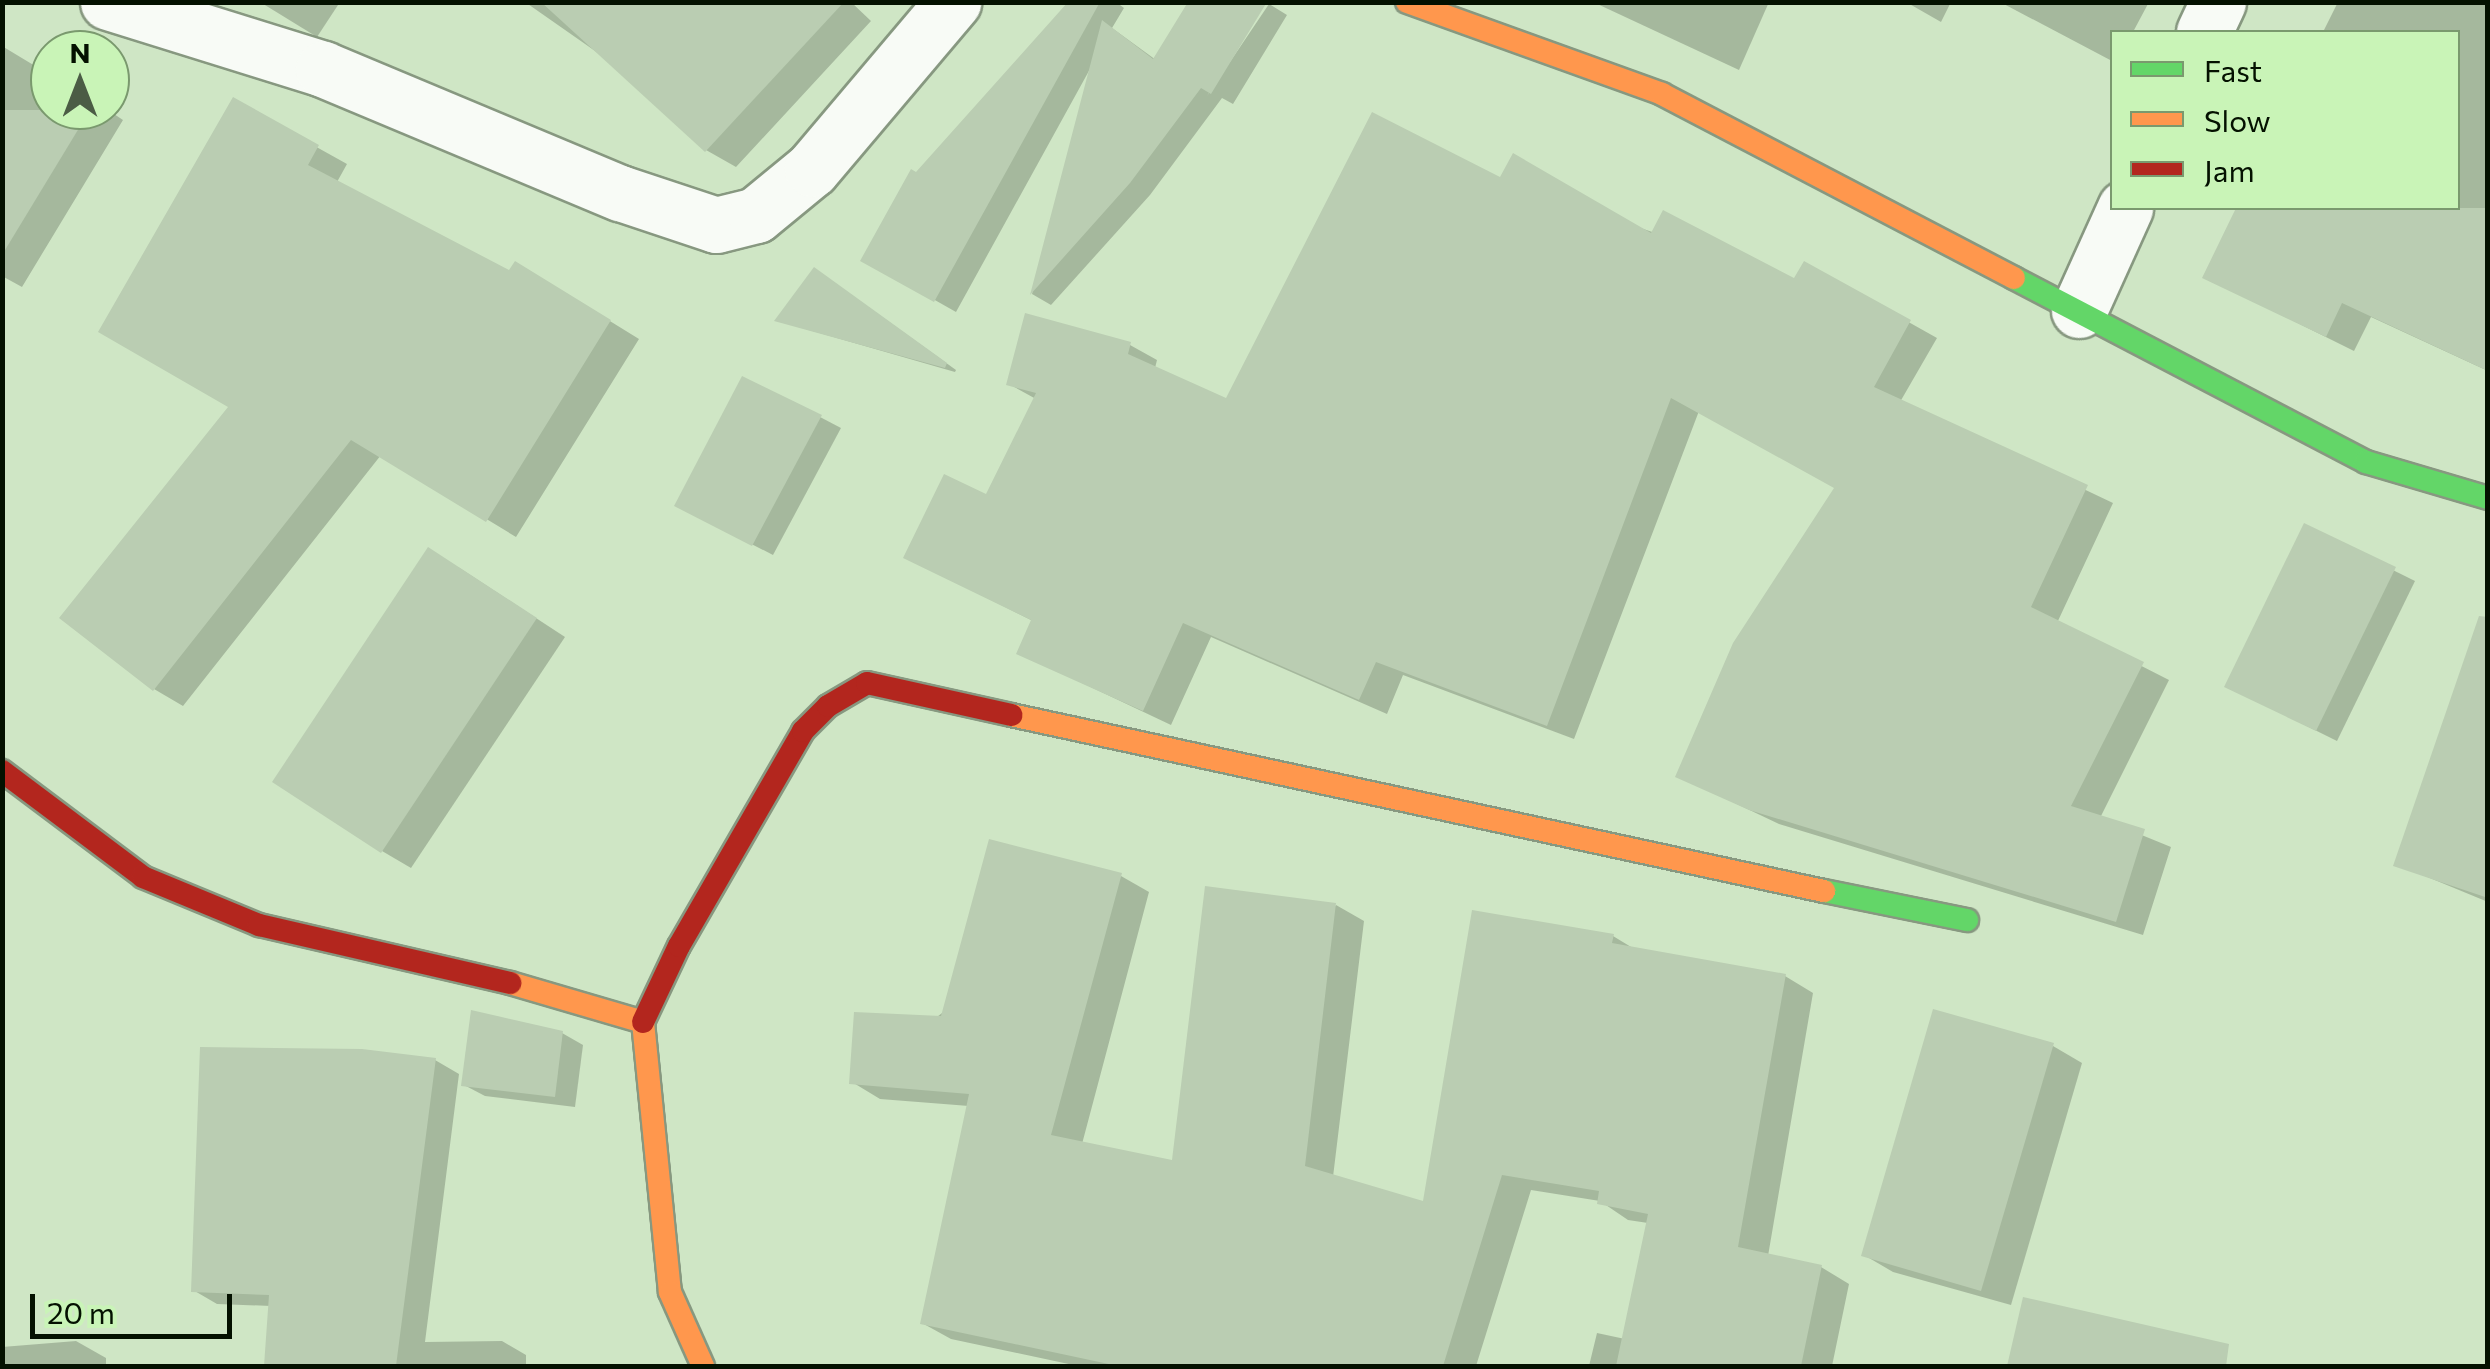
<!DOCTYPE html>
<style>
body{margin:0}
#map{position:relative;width:2490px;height:1369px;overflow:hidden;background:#cfe6c5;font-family:Commissioner,sans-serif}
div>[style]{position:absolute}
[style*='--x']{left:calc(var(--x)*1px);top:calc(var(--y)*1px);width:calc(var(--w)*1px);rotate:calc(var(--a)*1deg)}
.shadow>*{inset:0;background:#0003}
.building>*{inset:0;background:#bacdb2}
.roads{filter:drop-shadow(2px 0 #879880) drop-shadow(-2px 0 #879880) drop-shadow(0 2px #879880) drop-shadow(0 -2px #879880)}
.street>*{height:55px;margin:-27.5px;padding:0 27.5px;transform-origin:27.5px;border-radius:27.5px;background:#f8fbf6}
.fast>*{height:22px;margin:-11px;padding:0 11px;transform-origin:11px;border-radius:11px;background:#63d668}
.slow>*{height:22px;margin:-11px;padding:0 11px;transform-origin:11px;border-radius:11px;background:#ff974d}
.jam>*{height:22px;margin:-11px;padding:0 11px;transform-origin:11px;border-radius:11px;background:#b3261e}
span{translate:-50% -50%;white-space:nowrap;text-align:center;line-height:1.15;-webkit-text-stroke:8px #c9f4b7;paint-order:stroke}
.frame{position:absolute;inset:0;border:5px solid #041100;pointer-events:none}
.legend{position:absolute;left:2110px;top:30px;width:350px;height:180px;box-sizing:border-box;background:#c9f4b7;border:2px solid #7a996e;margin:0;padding:12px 18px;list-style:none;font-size:30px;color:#041100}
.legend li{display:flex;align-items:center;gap:20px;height:50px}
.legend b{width:50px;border:2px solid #7a996e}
.north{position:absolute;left:30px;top:30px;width:100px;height:100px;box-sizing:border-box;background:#c9f4b7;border:2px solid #7a996e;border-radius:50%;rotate:0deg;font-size:28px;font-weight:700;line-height:40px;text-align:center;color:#041100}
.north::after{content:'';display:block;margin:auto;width:35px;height:45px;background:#4b5c45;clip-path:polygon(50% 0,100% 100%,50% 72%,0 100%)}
.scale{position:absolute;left:30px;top:1294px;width:202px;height:45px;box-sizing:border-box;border:5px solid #041100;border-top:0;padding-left:12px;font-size:30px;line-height:35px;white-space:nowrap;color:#041100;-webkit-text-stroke:8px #c9f4b7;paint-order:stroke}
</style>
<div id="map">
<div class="shadow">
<div style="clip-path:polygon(260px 2px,340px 2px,317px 37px)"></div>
<div style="clip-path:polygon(525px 2px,851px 2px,871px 21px,736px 167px,706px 150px,608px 60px)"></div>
<div style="clip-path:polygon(1071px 2px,1116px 2px,1124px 8px,1112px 28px,1156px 60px,1265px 2px,1207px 96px,1269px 4px,1287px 15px,1233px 104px,1222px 98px,1150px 195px,1051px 305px,1032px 294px,1090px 69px,956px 312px,864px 260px,916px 175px)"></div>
<div style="clip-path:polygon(1593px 2px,1769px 2px,1739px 70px)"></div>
<div style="clip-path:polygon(1906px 2px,1951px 2px,1941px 22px)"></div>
<div style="clip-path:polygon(2000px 2px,2149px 2px,2133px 32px,2112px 32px,2112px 61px)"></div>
<div style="clip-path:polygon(2338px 2px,2488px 2px,2488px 371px,2371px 317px,2354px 351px,2205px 277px,2239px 208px,2458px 208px,2458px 32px,2323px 32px)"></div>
<div style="clip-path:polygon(2px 46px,50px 75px,50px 110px,108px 110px,123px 120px,22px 287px,2px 276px)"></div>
<div style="clip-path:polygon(234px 101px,347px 164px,337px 182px,510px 273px,545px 281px,639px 339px,516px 537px,381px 455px,183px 706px,154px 689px,232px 406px)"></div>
<div style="clip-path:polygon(1501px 180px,1795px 281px,1805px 264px,1937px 338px,1900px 402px,2113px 503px,2057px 623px,2169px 680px,2100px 818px,2171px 847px,2143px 935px,1779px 824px,1678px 776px,1837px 488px,1699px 411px,1574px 739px,1403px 675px,1387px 714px,1211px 637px,1171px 725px,1019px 653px,1033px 621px,906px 557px,987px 498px,1036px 399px,1009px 384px,1130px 345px,1157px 360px,1155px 368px,1228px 401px)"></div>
<div style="clip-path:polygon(825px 276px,956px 370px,955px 372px,778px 321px)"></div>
<div style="clip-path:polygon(820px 417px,841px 428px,773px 555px,697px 516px)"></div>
<div style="clip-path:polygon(2306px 527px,2415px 581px,2337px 741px,2248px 697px)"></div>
<div style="clip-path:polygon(458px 567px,565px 637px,411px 868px,382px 851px)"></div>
<div style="clip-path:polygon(2488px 628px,2488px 902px,2396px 864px)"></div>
<div style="clip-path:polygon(1121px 876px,1149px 892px,1082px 1144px,1174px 1163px,1336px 905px,1364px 921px,1333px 1177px,1425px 1204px,1613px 936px,1636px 950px,1785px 976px,1813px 993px,1768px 1256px,1821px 1267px,1849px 1284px,1832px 1366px,1589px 1366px,1597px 1333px,1625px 1339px,1648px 1223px,1628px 1220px,1600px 1201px,1531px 1190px,1476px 1366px,1078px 1366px,951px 1339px,922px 1323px,969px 1106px,880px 1099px,852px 1082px)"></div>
<div style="clip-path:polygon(562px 1033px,583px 1045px,575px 1107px,485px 1096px,464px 1085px)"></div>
<div style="clip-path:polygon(2053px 1046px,2082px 1063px,2011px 1305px,1893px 1272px,1864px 1255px)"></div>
<div style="clip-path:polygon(435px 1060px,459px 1074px,425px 1342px,502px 1341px,526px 1355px,526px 1366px,267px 1366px,271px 1306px,217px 1304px,193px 1290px)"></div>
<div style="clip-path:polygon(2025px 1300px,2196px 1361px,2217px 1366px,2010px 1366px)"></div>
<div style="clip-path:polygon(76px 1341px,106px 1358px,106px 1366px,2px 1366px,2px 1347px)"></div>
</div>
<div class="building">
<div style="clip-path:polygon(541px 2px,844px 2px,705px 152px)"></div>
<div style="clip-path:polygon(1068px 2px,1100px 2px,934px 302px,860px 261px,911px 169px,916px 172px)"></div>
<div style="clip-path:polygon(1188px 2px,1267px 2px,1211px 94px,1201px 88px,1130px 183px,1030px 295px,1102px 20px,1153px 59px)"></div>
<div style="clip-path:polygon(233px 97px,319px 145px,308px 165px,509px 270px,515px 261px,611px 320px,486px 522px,351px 440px,153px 691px,59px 618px,228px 407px,98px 332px)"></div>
<div style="clip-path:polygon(2px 110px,90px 110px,2px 255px)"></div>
<div style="clip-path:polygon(1372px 112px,1500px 177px,1513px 153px,1651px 233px,1663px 210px,1794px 278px,1804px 261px,1911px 320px,1874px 387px,2088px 485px,2031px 607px,2144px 662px,2071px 806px,2145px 829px,2116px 922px,1749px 810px,1675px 777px,1733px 643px,1834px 488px,1671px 398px,1547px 726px,1376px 662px,1359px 700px,1183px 623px,1143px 711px,1016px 654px,1031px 620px,903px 558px,944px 474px,986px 494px,1036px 393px,1006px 385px,1025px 313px,1131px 342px,1128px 354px,1226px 398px)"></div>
<div style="clip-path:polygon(2236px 208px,2488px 208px,2488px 371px,2342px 303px,2326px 337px,2202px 278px)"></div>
<div style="clip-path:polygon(814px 267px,947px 363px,945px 368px,774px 321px)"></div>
<div style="clip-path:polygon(742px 376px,822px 415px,752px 546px,674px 506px)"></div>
<div style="clip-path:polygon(2304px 523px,2396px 567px,2316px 731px,2224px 687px)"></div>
<div style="clip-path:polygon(428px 547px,537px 618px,381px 853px,272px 782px)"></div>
<div style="clip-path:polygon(2479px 616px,2488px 617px,2488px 898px,2393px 866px)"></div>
<div style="clip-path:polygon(989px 839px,1122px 873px,1051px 1135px,1172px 1160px,1205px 886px,1336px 903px,1305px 1166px,1423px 1201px,1472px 910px,1614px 934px,1612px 943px,1786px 974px,1738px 1247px,1822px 1265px,1801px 1366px,1616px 1366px,1648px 1214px,1597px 1204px,1599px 1191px,1502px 1175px,1443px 1366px,1118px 1366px,920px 1324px,969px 1094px,849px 1084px,854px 1012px,941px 1016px)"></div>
<div style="clip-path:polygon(1933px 1009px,2054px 1043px,1981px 1291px,1861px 1256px)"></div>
<div style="clip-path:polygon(471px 1010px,563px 1031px,555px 1097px,461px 1086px)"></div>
<div style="clip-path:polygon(200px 1047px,362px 1049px,436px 1058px,396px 1366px,264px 1366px,269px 1295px,191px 1292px)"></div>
<div style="clip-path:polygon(2023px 1297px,2229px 1344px,2226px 1366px,2007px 1366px)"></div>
</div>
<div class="roads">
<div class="street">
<div style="--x:108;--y:2;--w:225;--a:17.3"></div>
<div style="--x:323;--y:69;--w:322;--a:22.7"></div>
<div style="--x:620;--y:193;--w:101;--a:18.4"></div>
<div style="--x:716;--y:225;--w:41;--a:-14"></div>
<div style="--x:756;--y:215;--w:72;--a:-39.4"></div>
<div style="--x:812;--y:169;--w:219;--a:-49.8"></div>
<div style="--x:2204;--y:32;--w:33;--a:-65"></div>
<div style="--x:2079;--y:310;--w:112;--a:-65.7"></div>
</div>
<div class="fast">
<div style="--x:2014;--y:278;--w:397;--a:27.6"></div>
<div style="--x:2366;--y:462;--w:127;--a:16.4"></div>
<div style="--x:1824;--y:891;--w:146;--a:11.5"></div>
</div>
<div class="slow">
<div style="--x:1407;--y:2;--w:271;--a:19.8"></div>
<div style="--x:1662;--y:94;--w:397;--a:27.6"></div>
<div style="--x:1011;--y:715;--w:832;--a:12.22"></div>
<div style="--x:510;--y:983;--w:139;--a:16.3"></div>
<div style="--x:643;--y:1022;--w:271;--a:84.3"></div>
<div style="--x:670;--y:1292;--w:81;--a:66"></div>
</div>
<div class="jam">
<div style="--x:2;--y:771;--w:176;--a:36.9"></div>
<div style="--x:143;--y:877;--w:126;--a:22.5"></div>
<div style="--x:259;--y:925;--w:258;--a:13"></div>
<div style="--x:643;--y:1022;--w:84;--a:-64.7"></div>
<div style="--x:679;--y:946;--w:248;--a:-60"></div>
<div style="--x:803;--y:731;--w:35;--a:-45"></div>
<div style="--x:828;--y:706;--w:45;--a:-30.5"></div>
<div style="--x:867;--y:683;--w:148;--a:12.5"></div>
</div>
</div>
<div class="frame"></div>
<ul class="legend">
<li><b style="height:12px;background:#63d668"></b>Fast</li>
<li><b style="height:12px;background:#ff974d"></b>Slow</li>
<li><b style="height:12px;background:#b3261e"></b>Jam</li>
</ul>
<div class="north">N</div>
<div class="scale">20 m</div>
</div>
